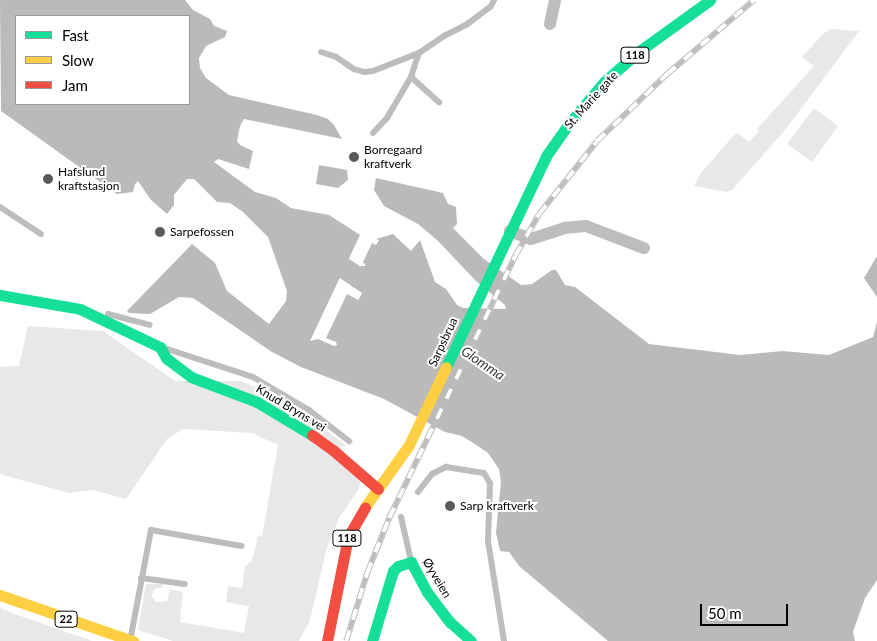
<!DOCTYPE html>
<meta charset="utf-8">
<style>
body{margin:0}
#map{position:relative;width:877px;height:641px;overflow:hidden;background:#fff;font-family:Lato,sans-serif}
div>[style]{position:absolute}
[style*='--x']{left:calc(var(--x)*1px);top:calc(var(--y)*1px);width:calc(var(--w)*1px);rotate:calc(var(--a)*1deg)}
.green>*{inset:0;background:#e8e8e8}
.water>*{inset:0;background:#bababa}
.river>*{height:21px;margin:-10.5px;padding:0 10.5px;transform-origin:10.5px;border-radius:10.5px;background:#bababa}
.lane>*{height:6px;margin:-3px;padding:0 3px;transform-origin:3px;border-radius:3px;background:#bdbdbd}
.street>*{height:12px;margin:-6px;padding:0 6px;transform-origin:6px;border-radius:6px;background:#bdbdbd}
.fast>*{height:11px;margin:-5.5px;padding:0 5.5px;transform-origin:5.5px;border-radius:5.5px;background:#16e098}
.slow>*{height:11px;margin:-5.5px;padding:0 5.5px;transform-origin:5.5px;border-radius:5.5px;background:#ffcf43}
.jam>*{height:11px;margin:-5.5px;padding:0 5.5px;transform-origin:5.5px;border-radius:5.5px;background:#f24e42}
.rail>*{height:5.5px;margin-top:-2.75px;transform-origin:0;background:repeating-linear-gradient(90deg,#fff 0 11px,#bdbdbd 0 22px);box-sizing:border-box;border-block:1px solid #bdbdbd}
.dots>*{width:14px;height:14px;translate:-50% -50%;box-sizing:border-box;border:2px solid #fff;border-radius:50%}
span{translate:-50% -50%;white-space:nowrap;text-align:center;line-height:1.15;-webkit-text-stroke:4px #fff;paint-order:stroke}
.shield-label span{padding:1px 4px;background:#fff;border:1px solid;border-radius:4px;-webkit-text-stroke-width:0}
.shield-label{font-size:11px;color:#000;font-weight:700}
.street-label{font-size:12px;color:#000}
.poi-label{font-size:12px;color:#000}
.left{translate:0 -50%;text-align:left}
.water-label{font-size:14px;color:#3e3e3e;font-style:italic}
.legend{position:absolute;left:15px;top:15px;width:175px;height:90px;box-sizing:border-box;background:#fff;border:1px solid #999;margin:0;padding:6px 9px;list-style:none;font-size:15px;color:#000}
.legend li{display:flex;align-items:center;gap:10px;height:25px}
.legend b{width:25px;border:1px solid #999}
.scale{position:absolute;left:700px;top:604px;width:88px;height:22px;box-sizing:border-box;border:2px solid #000;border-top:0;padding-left:6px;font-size:15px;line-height:18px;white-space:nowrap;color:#000;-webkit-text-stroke:4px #fff;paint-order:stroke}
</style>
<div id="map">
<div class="green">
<div style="clip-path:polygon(831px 29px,859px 31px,785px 130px,732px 190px,727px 192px,694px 186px,700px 174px,735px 134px,739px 134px,749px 142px,759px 131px,757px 129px,814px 66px,802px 57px,824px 33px)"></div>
<div style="clip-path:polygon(814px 108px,838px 126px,812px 162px,787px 144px)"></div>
<div style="clip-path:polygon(28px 326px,103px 331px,175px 381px,242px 381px,281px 399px,305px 414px,346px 445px,329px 453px,360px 481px,359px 489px,339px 518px,326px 551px,310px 620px,299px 641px,173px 641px,138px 630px,146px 584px,163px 584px,162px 588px,157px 588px,153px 591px,152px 597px,156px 602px,167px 601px,170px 589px,183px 592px,180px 622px,244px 633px,249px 606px,226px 602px,228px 586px,242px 588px,245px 566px,252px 561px,258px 536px,262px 537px,278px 445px,252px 433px,183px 429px,167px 439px,126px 499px,93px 490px,69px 493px,0 474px,0 367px,19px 366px)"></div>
<div style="clip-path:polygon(0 608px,15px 614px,92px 641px,0 641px)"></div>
</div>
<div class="water">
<div style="clip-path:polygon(evenodd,0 0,185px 0,193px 10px,210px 19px,214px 26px,227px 31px,225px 37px,206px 46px,199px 58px,200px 68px,206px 78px,229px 95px,317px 115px,328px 119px,334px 125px,342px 139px,244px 119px,240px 126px,237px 141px,240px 145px,253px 151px,249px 169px,218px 159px,214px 162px,255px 192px,276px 198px,291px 208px,329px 215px,360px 235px,310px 341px,318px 339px,334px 346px,337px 345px,336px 342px,326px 338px,347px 294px,358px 300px,363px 292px,351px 286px,361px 266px,366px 266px,363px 262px,372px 243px,376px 245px,379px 240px,376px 239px,393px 234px,411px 251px,420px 240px,435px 282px,446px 289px,457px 305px,463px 308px,506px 309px,505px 305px,476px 281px,438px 241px,418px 224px,384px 206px,374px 190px,376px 178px,443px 193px,448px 204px,456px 207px,457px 224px,453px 228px,484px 259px,521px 285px,532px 284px,552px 270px,556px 270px,565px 285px,575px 287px,649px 344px,740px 355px,782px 351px,829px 355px,873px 337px,877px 322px,877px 580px,865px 598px,853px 632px,855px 641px,608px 641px,519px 566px,509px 552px,500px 551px,496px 533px,501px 481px,499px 469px,488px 453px,475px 444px,462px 436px,445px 432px,384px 399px,301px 367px,272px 352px,193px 298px,179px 297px,150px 314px,129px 313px,127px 311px,192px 244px,215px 263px,227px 291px,269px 324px,286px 301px,287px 291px,268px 237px,243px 212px,230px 203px,217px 202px,194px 179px,187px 179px,178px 190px,174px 195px,174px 205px,167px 214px,151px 200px,138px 181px,135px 184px,133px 192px,117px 194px,1px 111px,0 0,16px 16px,189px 16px,189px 104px,16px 104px,16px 16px)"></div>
<div style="clip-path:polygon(319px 165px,347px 170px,348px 180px,338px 188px,316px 184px)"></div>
<div style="clip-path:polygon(877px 256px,877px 297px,864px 278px)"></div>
</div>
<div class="river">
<div style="--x:320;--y:252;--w:72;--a:33.7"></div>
</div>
<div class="lane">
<div style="--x:321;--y:52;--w:16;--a:18"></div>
<div style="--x:336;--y:57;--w:22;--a:34"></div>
<div style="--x:354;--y:69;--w:10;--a:17"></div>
<div style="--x:364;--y:72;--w:9;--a:-6"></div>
<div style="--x:373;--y:71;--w:49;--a:-21.4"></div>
<div style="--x:419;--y:53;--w:32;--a:-34"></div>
<div style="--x:446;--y:35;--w:22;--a:-27"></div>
<div style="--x:466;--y:25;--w:31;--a:-37"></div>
<div style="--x:491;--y:6;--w:7;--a:-63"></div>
<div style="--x:411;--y:77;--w:38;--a:42"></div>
<div style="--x:373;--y:133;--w:21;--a:-47"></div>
<div style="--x:387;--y:118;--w:48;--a:-59.7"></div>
<div style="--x:411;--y:77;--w:25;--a:-72"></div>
<div style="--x:0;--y:207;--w:49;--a:33.4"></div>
<div style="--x:108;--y:314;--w:43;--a:14.7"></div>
<div style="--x:164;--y:348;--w:94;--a:18"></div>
<div style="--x:253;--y:377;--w:65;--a:30.5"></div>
<div style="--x:309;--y:410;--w:51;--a:37.8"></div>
<div style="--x:418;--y:492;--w:23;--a:-52"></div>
<div style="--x:432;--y:474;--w:16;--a:-27"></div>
<div style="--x:446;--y:467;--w:38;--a:9"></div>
<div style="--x:484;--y:473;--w:12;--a:59"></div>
<div style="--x:490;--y:483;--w:58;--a:92"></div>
<div style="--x:488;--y:541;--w:101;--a:80.9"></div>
<div style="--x:401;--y:517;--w:45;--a:77.2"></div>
<div style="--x:141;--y:578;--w:44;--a:7.8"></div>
<div style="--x:131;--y:636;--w:108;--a:-79.3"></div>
<div style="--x:151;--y:530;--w:92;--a:10"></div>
</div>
<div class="street">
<div style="--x:550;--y:24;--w:25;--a:-78"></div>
<div style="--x:510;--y:231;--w:22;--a:21"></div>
<div style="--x:531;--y:239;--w:35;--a:-18"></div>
<div style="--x:564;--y:228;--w:22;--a:-5"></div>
<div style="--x:586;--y:226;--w:62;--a:20.8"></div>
</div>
<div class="fast">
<div style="--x:0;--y:295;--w:81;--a:9.9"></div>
<div style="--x:80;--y:309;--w:89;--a:25.4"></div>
<div style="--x:160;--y:347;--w:13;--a:61"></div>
<div style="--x:166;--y:358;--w:31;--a:37"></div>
<div style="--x:191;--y:377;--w:71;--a:20.7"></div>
<div style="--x:257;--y:402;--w:64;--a:31"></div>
<div style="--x:446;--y:367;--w:233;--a:-64.6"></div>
<div style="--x:546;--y:156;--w:42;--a:-54.8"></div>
<div style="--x:570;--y:122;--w:52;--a:-49.6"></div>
<div style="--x:604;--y:82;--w:45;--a:-41.4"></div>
<div style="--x:638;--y:52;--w:89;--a:-35.8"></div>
<div style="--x:372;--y:641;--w:73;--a:-73.3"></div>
<div style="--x:393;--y:571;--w:7;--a:-45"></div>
<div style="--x:398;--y:566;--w:14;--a:-17"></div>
<div style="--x:411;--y:562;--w:34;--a:62"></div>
<div style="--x:427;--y:592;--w:38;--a:53"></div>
<div style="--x:450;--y:622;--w:28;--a:42"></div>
</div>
<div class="slow">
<div style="--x:365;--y:507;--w:76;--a:-54.6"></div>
<div style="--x:409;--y:445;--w:86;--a:-64.6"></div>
<div style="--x:0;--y:595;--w:141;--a:19.1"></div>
</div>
<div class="jam">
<div style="--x:312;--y:435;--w:27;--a:36"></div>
<div style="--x:334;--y:451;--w:58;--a:40.8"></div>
<div style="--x:327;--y:641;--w:106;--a:-78.6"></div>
<div style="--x:348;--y:537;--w:34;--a:-60"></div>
</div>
<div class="rail">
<div style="--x:346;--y:641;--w:71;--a:-72.8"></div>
<div style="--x:367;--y:573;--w:59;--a:-68.2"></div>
<div style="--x:389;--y:518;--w:291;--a:-64.3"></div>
<div style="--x:515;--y:256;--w:48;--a:-60.3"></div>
<div style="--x:539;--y:214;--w:93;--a:-51.5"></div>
<div style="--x:597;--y:141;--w:97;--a:-43.7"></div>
<div style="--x:667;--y:74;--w:114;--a:-40.4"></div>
</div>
<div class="dots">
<div style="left:354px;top:157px;background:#595959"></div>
<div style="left:48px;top:179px;background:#595959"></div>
<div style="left:160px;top:232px;background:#595959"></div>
<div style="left:450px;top:506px;background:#595959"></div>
</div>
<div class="shield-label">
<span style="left:635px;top:55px">118</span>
<span style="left:347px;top:538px">118</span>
<span style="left:66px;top:619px">22</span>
</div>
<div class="street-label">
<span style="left:591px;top:100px;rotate:-48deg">St. Marie gate</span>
<span style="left:443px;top:342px;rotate:-65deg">Sarpsbrua</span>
<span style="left:291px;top:408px;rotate:31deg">Knud Bryns vei</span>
<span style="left:437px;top:578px;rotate:59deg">Øyveien</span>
</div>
<div class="poi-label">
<span class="left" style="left:364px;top:157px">Borregaard<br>kraftverk</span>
<span class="left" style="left:58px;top:179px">Hafslund<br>kraftstasjon</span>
<span class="left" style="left:170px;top:232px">Sarpefossen</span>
<span class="left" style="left:460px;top:506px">Sarp kraftverk</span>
</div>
<div class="water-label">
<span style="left:483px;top:363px;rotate:34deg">Glomma</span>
</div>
<ul class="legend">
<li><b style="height:6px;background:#16e098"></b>Fast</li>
<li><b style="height:6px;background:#ffcf43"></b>Slow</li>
<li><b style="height:6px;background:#f24e42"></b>Jam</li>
</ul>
<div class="scale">50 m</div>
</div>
